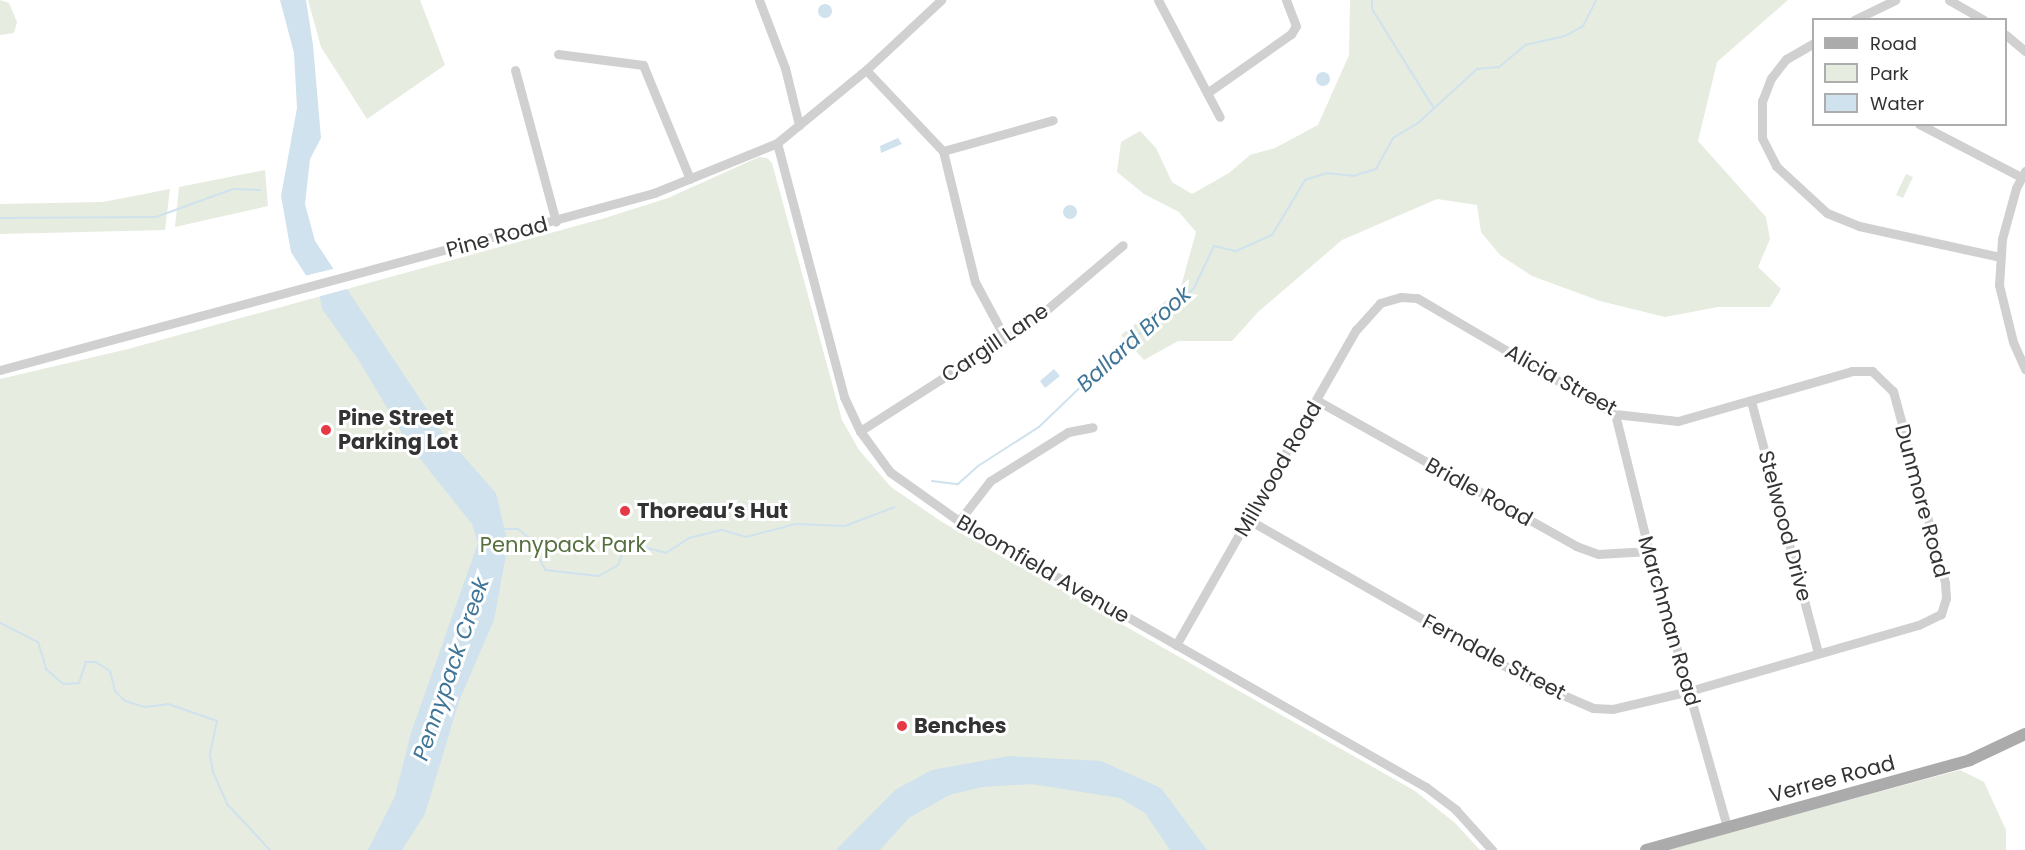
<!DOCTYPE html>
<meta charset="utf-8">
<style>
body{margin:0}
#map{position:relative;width:2025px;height:850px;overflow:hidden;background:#fff;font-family:Poppins,sans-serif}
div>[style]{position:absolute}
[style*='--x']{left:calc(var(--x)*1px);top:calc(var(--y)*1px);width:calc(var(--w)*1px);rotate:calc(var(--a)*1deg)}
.green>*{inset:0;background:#e6ecdf}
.water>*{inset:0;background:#cfe2ee}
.round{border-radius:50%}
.pier>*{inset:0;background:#fff}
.stream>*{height:2px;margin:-1px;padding:0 1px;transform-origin:1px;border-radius:1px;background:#cfe2ee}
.minor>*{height:9px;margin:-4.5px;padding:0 4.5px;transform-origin:4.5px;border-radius:4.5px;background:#d0d0d0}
.major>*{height:12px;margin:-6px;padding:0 6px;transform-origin:6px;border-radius:6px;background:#ababab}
.dots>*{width:16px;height:16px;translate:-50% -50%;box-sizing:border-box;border:3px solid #fff;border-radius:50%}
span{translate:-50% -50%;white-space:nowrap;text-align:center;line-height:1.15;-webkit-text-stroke:6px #fff;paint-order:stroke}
.street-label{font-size:21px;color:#333}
.poi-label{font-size:21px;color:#333;font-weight:700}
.left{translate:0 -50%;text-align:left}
.park-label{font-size:21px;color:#56703f}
.water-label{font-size:22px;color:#3f7597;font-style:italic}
.legend{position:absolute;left:1812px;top:18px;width:195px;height:108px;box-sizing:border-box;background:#fff;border:2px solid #adadad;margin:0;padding:8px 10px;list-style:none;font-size:18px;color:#333}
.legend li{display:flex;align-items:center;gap:12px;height:30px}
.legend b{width:30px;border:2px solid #adadad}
</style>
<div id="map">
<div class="green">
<div style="clip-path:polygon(0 0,9px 3px,17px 22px,14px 33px,0 35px)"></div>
<div style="clip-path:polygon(308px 0,420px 0,445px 65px,367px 119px,321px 47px)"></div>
<div style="clip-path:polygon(1350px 0,1788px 0,1717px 62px,1698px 141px,1766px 217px,1770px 239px,1758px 267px,1781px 289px,1770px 307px,1718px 307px,1665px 317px,1600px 301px,1532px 276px,1500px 255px,1481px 232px,1477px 205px,1437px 199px,1342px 240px,1258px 312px,1232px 341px,1178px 341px,1144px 360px,1121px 335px,1180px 290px,1196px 232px,1179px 212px,1144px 194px,1117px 172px,1121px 142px,1140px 131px,1156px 148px,1172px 182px,1192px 194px,1229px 173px,1250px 155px,1275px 148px,1318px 125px,1349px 55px)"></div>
<div style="clip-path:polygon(759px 157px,767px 158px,772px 163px,842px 420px,859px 450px,891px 487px,942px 522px,1415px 791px,1455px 823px,1480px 850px,0 850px,0 379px,128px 349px,605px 218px,668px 198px)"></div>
<div style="clip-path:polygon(265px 170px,268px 206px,175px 227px,179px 187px)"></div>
<div style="clip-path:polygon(1906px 174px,1913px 177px,1903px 198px,1896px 195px)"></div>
<div style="clip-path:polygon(170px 189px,165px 230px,0 234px,0 204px,103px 202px)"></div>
<div style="clip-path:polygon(1960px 770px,1984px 782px,2006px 830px,2006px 850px,1664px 850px)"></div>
</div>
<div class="water">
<div style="clip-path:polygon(280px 0,306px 0,313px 45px,321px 138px,310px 159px,305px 204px,315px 241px,442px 432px,496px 493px,508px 544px,494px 620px,459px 701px,425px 814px,402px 850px,368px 850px,395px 796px,411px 733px,478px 543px,472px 524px,409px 445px,358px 359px,322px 309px,320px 297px,291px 252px,281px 196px,297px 108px,294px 53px)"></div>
<div class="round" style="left:818px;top:4px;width:14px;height:14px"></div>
<div class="round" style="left:1316px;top:72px;width:14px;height:14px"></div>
<div style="clip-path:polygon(898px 138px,902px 144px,881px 153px,880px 146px)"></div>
<div class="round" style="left:1063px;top:205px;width:14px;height:14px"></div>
<div style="clip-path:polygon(1054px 369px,1060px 376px,1045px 388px,1040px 381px)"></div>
<div style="clip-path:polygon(1009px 756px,1101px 761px,1161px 788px,1207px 850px,1170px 850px,1145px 813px,1120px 798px,1031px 784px,982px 787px,949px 795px,909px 818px,880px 850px,836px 850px,895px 790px,932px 770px)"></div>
</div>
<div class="pier">
<div style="clip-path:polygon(337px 268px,351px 288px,317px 297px,304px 276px)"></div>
</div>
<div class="stream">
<div style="--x:1372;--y:0;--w:9;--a:90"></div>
<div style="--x:1372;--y:9;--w:115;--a:58.1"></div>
<div style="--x:0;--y:218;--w:156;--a:-0.4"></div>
<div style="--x:156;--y:217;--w:82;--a:-20"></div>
<div style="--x:233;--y:189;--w:27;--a:2"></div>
<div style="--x:932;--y:481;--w:26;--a:7"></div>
<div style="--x:958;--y:484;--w:27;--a:-42"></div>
<div style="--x:978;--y:466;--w:72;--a:-32.6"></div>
<div style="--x:1039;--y:427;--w:120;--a:-44"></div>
<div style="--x:1125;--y:344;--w:49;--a:-35"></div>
<div style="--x:1165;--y:316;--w:40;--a:-44"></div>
<div style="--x:1194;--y:288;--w:47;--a:-64.5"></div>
<div style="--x:1214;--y:246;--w:23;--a:13"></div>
<div style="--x:1236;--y:251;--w:39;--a:-24"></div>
<div style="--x:1272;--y:235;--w:64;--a:-59"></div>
<div style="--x:1305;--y:180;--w:22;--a:-18"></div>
<div style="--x:1326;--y:173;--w:27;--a:6"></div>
<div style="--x:1353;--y:176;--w:24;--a:-17"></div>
<div style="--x:1376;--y:169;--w:35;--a:-61"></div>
<div style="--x:1393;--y:138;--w:29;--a:-31"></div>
<div style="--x:1418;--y:123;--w:80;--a:-42.5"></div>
<div style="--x:1477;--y:69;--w:22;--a:-5"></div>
<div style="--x:1499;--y:67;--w:34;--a:-40"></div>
<div style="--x:1525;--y:45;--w:41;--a:-12.7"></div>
<div style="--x:1565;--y:36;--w:21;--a:-29"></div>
<div style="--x:1583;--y:26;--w:29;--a:-63"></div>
<div style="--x:502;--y:529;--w:16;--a:0"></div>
<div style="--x:518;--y:529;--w:14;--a:39"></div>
<div style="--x:529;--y:538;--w:36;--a:63"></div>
<div style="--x:545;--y:570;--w:54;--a:6.3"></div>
<div style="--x:599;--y:576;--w:22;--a:-30"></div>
<div style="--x:618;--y:565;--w:17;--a:-69"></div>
<div style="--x:624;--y:549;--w:12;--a:-20"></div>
<div style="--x:635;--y:545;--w:32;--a:14"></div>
<div style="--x:666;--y:553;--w:27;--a:-33"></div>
<div style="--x:689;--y:538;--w:34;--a:-14"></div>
<div style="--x:722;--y:530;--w:25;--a:16"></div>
<div style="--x:746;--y:537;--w:52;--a:-14.6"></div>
<div style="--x:796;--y:524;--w:49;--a:2.3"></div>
<div style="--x:845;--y:526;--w:53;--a:-20.8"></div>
<div style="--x:0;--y:623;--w:42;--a:26.6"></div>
<div style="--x:38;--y:642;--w:28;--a:73"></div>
<div style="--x:46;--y:669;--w:23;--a:41"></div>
<div style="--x:63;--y:684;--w:16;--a:-4"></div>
<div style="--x:79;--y:683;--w:22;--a:-72"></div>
<div style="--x:86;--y:662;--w:10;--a:0"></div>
<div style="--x:96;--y:662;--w:17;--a:33"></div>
<div style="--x:110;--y:671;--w:21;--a:76"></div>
<div style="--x:115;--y:691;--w:14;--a:45"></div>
<div style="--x:125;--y:701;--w:21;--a:17"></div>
<div style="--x:145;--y:707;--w:23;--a:-7"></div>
<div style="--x:168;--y:704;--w:52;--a:19.1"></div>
<div style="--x:217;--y:721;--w:35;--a:102"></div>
<div style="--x:210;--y:755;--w:17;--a:80"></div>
<div style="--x:213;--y:772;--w:36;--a:66"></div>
<div style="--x:228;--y:805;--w:62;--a:47"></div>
</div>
<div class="minor">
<div style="--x:759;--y:0;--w:73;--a:69.1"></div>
<div style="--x:785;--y:68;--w:59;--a:76.2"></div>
<div style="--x:1158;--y:0;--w:105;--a:62.2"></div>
<div style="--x:1207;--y:93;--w:103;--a:-35.1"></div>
<div style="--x:1291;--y:34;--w:9;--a:-58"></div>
<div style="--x:1296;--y:26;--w:28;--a:-111"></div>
<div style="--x:1949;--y:0;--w:40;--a:29.7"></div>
<div style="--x:1854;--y:20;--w:46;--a:-26"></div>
<div style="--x:2006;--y:35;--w:25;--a:40"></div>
<div style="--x:1814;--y:43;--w:32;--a:150"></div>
<div style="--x:1786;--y:59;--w:24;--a:128"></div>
<div style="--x:1771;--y:78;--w:25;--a:111"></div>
<div style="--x:1762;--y:101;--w:37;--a:90"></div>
<div style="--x:1762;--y:138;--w:31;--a:63"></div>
<div style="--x:1776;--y:166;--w:69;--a:42.7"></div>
<div style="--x:1827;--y:213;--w:35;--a:22"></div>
<div style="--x:1859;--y:226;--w:144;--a:12.4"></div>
<div style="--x:558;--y:54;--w:86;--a:7.4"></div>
<div style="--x:643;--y:65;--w:123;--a:67.6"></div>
<div style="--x:515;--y:70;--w:157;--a:74.9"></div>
<div style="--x:866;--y:70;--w:112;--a:46.5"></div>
<div style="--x:943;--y:151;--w:135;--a:76.3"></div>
<div style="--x:975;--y:282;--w:64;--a:61.8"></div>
<div style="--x:1207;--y:93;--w:27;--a:62"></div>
<div style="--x:1919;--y:124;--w:115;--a:27.5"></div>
<div style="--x:777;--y:143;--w:263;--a:75.2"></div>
<div style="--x:844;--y:397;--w:38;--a:65"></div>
<div style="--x:860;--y:431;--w:51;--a:53.8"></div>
<div style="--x:890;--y:472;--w:85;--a:35.4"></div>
<div style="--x:959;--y:521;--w:537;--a:29.67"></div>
<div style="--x:1426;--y:787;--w:38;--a:37"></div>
<div style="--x:1456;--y:810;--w:54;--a:48"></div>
<div style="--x:943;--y:151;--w:114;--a:-15.7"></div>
<div style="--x:2025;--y:171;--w:19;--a:118"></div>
<div style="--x:2016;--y:188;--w:53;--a:105.4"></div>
<div style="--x:2002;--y:239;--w:46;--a:93.7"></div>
<div style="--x:1999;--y:285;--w:59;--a:76.2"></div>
<div style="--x:2013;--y:342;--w:30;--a:66"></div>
<div style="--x:0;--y:370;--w:678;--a:-15.14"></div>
<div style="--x:654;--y:193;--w:133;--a:-22.1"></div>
<div style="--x:777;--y:143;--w:115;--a:-39.4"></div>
<div style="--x:866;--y:70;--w:103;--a:-43"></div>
<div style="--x:1318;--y:401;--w:296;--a:29.3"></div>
<div style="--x:1576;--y:546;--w:23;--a:20"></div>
<div style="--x:1598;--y:554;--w:51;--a:-3.4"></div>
<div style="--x:1751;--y:401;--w:260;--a:75.1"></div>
<div style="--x:1615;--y:414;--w:141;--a:76.1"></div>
<div style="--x:1649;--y:551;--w:287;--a:74.2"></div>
<div style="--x:860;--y:431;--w:211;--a:-32.6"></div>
<div style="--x:1038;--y:317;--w:111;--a:-40.3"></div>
<div style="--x:959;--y:521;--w:51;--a:-52.2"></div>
<div style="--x:990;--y:481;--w:92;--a:-32.1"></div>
<div style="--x:1068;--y:432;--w:25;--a:-11"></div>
<div style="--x:1176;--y:645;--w:363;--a:-60.3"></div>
<div style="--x:1356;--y:330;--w:36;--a:-48"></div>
<div style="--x:1380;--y:303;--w:22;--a:-16"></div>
<div style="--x:1401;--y:297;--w:16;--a:4"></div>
<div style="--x:1417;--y:298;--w:229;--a:30.4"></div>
<div style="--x:1615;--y:414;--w:63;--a:6.3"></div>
<div style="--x:1678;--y:421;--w:181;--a:-16"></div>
<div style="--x:1852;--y:371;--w:20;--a:0"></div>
<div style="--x:1872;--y:371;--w:29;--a:44"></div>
<div style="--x:1893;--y:391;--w:199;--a:74.8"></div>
<div style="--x:1945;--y:583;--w:15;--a:86"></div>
<div style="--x:1946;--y:598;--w:17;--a:107"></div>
<div style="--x:1941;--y:614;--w:25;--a:154"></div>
<div style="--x:1918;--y:625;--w:238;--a:163.9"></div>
<div style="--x:1689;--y:691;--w:78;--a:166.7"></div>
<div style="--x:1613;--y:709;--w:20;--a:-177"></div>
<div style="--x:1593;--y:708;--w:65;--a:-156.6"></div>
<div style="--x:1533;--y:682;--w:327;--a:-150.3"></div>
</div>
<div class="major">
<div style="--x:1646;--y:850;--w:336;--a:-15.5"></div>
<div style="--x:1970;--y:760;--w:61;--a:-25.3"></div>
</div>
<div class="dots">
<div style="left:326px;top:430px;background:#e63946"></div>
<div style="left:625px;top:511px;background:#e63946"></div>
<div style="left:902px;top:726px;background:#e63946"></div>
</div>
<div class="street-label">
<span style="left:497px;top:237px;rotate:-15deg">Pine Road</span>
<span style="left:995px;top:343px;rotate:-34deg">Cargill Lane</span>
<span style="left:1561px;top:380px;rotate:29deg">Alicia Street</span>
<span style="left:1278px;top:469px;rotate:-60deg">Millwood Road</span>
<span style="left:1479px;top:492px;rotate:29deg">Bridle Road</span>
<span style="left:1922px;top:501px;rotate:75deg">Dunmore Road</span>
<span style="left:1785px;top:526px;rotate:75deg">Stelwood Drive</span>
<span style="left:1043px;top:569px;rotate:30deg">Bloomfield Avenue</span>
<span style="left:1669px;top:621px;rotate:74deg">Marchman Road</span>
<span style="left:1494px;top:657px;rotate:28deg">Ferndale Street</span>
<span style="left:1832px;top:779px;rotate:-15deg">Verree Road</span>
</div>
<div class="poi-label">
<span class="left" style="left:338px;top:430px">Pine Street<br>Parking Lot</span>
<span class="left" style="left:637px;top:511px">Thoreau’s Hut</span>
<span class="left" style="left:914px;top:726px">Benches</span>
</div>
<div class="park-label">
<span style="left:563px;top:545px">Pennypack Park</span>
</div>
<div class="water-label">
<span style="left:1134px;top:339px;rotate:-42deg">Ballard Brook</span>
<span style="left:451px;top:669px;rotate:-71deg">Pennypack Creek</span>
</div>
<ul class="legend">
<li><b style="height:8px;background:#ababab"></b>Road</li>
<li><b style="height:16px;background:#e6ecdf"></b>Park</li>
<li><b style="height:16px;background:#cfe2ee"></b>Water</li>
</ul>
</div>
